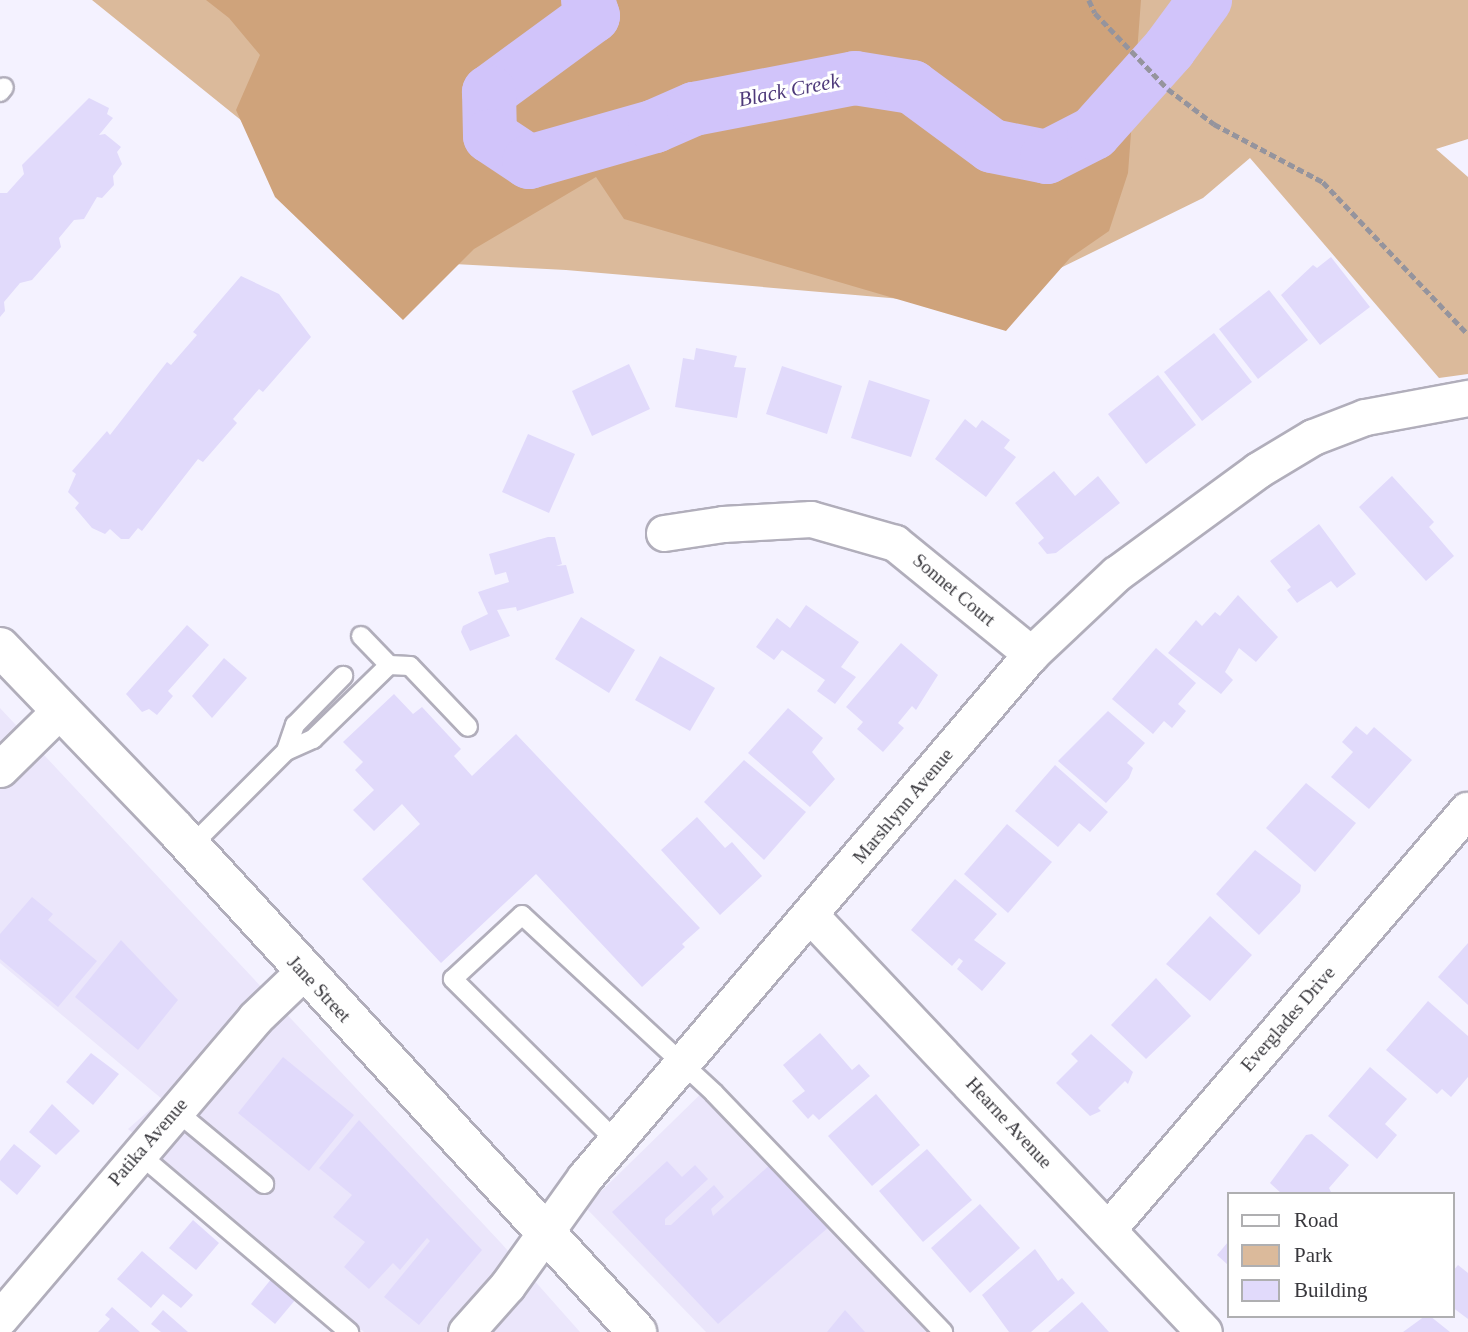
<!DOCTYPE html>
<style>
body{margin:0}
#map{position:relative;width:1468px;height:1332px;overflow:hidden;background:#f4f2ff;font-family:"Times New Roman",serif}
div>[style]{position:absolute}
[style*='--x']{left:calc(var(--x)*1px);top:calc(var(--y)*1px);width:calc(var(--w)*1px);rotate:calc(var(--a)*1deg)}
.built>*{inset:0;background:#ebe6fb}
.green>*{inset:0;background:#dbba9b}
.forest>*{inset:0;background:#cfa37b}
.river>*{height:54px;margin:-27px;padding:0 27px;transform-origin:27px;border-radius:27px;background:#d1c4fa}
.building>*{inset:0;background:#e1dafb}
.path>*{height:4.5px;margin-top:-2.25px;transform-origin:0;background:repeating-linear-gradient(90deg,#95949d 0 7px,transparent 0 10.5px)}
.roads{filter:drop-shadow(2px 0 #b1aebb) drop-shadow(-2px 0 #b1aebb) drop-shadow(0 2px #b1aebb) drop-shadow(0 -2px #b1aebb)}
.service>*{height:18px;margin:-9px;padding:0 9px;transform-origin:9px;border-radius:9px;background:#fff}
.minor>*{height:35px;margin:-17.5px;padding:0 17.5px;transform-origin:17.5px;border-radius:17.5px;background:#fff}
.secondary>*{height:38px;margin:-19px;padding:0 19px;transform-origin:19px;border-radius:19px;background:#fff}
span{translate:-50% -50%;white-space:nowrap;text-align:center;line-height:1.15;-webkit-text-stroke:6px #fff;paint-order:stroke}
.street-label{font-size:19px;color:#38373c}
.water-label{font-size:21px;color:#4e3a7a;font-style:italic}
.legend{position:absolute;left:1227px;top:1192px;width:228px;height:126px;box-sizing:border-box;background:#fff;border:2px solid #afafb1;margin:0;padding:9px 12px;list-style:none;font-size:21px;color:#38373c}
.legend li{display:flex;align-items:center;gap:14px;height:35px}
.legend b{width:35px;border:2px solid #afafb1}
</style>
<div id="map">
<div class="built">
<div style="clip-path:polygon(0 708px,501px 1243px,580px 1332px,364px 1332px,128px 1129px,162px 1099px,0 963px)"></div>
<div style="clip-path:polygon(716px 1079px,955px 1332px,706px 1332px,585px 1207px)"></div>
</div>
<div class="green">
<div style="clip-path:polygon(92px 0,1468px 0,1468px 139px,1436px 149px,1468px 177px,1468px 374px,1439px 378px,1250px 158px,1203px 198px,983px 306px,566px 270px,417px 262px)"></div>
</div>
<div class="forest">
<div style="clip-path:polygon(206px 0,1141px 0,1128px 173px,1109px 231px,1070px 258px,1006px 331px,624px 219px,596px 177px,474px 249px,403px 320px,275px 197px,236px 110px,260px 55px,229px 18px)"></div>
</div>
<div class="river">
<div style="--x:588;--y:0;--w:17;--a:73"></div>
<div style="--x:593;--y:16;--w:129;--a:143.8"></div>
<div style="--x:489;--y:92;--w:44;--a:88.7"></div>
<div style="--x:490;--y:136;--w:47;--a:33.7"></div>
<div style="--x:529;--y:162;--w:131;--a:-15.9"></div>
<div style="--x:655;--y:126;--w:43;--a:-23.6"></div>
<div style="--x:694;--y:109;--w:164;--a:-10.9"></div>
<div style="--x:855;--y:78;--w:58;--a:9"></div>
<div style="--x:912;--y:87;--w:99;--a:36.4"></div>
<div style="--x:992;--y:146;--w:56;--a:11.3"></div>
<div style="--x:1047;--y:157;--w:53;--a:-27.1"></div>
<div style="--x:1094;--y:133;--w:113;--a:-48.2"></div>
<div style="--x:1169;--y:49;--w:61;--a:-53.7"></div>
</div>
<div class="building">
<div style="clip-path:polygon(89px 98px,109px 108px,107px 114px,113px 118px,99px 135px,105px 134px,121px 147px,117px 152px,122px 164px,113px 176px,114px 185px,102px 198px,97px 197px,84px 219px,74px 220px,59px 238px,61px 247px,32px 280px,20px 283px,4px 302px,5px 311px,0 317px,0 193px,7px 193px,24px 174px,22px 165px)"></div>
<div style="clip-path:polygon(1331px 257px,1370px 307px,1320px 345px,1281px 295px,1313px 265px,1317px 268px)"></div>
<div style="clip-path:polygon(241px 276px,279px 294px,311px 337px,263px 392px,259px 389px,233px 419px,237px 423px,203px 462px,198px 459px,142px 531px,138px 528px,129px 539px,121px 539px,110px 529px,105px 534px,92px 528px,75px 508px,79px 503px,68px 492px,76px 474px,72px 471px,107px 431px,110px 435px,167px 362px,171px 365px,197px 335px,193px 332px)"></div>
<div style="clip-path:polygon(1269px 290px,1308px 340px,1258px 379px,1219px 329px)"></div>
<div style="clip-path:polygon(1214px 333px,1252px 382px,1202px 421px,1164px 372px)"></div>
<div style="clip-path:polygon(696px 348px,737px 356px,734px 367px,746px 368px,737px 418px,675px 407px,683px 358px,694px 360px)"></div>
<div style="clip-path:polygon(629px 364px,650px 409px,592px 436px,572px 391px)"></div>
<div style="clip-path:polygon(782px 366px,842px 386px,827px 434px,766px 414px)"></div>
<div style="clip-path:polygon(1158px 375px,1196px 425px,1146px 464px,1108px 414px)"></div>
<div style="clip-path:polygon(869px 380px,930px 400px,911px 457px,851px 438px)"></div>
<div style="clip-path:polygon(965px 419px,976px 428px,982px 420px,1010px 440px,1004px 448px,1016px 457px,986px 497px,935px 459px)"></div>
<div style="clip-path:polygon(528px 434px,575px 454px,549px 513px,502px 492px)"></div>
<div style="clip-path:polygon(1054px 471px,1075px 496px,1098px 476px,1120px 503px,1056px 553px,1047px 554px,1038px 543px,1044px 538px,1015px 503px)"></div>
<div style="clip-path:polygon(1392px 476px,1434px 522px,1429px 527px,1454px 556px,1426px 581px,1359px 507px)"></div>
<div style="clip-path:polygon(1319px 524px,1356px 574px,1337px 588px,1331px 581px,1297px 603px,1287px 590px,1291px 587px,1270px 561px)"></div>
<div style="clip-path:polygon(548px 537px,555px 537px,562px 564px,556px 566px,566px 565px,574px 593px,517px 611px,516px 607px,497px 610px,510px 636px,470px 651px,461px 632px,463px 626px,488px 614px,478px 592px,509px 582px,506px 572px,495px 575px,489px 554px)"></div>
<div style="clip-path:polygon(1238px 595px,1278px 637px,1256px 662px,1239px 648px,1225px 672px,1233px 680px,1221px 694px,1168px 653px,1196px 620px,1202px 626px,1215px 612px,1220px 616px)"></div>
<div style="clip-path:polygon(806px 605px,859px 642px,841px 667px,856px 677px,835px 704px,817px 691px,825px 680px,782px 650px,774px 660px,756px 647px,777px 618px,790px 628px)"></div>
<div style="clip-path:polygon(581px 617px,635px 650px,609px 693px,555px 659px)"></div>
<div style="clip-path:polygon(187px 625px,209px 645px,168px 691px,173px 696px,157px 715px,149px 709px,142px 712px,126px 694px)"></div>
<div style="clip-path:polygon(901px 643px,938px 675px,916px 710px,912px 706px,898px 723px,904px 728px,883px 752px,857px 729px,863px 722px,846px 707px)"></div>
<div style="clip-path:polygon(1156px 648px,1196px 683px,1178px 704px,1186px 711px,1172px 728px,1164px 721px,1153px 734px,1112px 699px)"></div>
<div style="clip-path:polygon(660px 656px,715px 688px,690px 731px,635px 700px)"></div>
<div style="clip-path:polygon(224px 658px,247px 678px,212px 718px,192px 696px)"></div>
<div style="clip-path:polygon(394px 694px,413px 714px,422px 707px,461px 749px,454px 756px,472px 776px,516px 734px,700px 928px,682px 944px,685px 947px,642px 987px,536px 874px,441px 963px,362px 879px,420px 824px,402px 804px,374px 831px,353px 810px,374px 790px,355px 770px,363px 762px,343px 742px)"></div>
<div style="clip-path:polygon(788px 708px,823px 738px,812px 752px,835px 779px,810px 807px,748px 753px)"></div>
<div style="clip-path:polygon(1108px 711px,1145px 743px,1127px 763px,1133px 768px,1129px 778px,1106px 803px,1058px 761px)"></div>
<div style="clip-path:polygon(1356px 726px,1367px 735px,1374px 727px,1412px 760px,1369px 809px,1331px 777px,1353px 752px,1342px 742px)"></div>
<div style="clip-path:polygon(744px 760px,806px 812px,764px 860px,704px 802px)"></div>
<div style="clip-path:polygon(1055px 765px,1108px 812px,1090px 832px,1079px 823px,1058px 847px,1015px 811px)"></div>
<div style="clip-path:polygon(1306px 783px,1356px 823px,1315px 872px,1266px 828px)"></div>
<div style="clip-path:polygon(697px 817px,725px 848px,732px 842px,762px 876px,720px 915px,661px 850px)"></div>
<div style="clip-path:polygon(1007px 824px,1052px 862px,1008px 913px,964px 874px)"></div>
<div style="clip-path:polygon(1255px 850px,1301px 885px,1300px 892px,1259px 935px,1216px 894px)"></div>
<div style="clip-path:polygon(955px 879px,997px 914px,974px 940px,1006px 963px,982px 991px,957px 969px,963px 961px,959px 958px,952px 966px,911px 930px)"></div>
<div style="clip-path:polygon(32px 897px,53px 914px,48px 920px,97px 961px,58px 1007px,0 959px,0 934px)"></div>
<div style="clip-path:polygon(1210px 916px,1252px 955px,1210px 1001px,1166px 964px)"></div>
<div style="clip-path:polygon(121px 940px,178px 1000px,138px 1050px,75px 997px)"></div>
<div style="clip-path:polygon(1468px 943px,1468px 1005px,1438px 977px)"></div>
<div style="clip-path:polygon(1156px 978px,1191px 1016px,1146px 1059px,1111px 1025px)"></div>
<div style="clip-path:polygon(1428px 1001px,1468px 1036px,1468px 1077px,1451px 1097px,1442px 1089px,1437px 1094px,1386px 1050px)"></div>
<div style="clip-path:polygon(820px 1033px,852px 1070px,859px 1064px,870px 1076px,819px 1120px,813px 1114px,808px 1119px,792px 1101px,805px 1091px,783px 1065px)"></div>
<div style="clip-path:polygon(1091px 1034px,1133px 1072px,1128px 1084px,1125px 1081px,1098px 1108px,1101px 1111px,1090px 1116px,1056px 1083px,1078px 1061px,1071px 1054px)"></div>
<div style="clip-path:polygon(91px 1053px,119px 1074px,93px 1105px,66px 1082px)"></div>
<div style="clip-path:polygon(283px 1057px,354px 1115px,309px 1171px,238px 1113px)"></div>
<div style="clip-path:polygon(1370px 1067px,1407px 1099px,1385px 1124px,1397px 1135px,1377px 1159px,1328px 1116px)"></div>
<div style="clip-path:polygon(876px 1094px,920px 1145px,872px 1186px,828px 1136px)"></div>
<div style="clip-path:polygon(52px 1104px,80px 1131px,56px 1155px,29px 1132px)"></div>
<div style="clip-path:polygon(359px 1120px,482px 1250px,419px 1325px,384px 1297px,430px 1241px,427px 1238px,400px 1270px,393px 1263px,369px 1289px,344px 1267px,365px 1242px,333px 1217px,352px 1195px,319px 1168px)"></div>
<div style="clip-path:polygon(1312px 1134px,1349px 1165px,1329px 1188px,1332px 1194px,1282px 1194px,1270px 1183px,1306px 1135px)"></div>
<div style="clip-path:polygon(14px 1144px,41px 1166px,17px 1195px,0 1180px,0 1161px)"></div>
<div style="clip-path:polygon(927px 1149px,972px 1200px,923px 1242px,879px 1191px)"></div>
<div style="clip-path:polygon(667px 1161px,682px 1177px,695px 1165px,708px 1179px,665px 1219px,665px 1225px,671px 1225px,714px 1185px,724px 1197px,711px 1209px,713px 1216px,773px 1162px,830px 1226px,718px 1324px,612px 1212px)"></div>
<div style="clip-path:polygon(980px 1204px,1020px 1248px,970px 1293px,931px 1248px)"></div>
<div style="clip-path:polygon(193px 1220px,219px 1243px,196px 1270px,169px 1248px)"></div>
<div style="clip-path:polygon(1228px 1242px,1228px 1265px,1217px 1255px)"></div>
<div style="clip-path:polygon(1035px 1249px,1058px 1281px,1062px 1278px,1075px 1293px,1031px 1332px,1009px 1332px,982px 1295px)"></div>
<div style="clip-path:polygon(142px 1251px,193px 1295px,181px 1308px,163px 1294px,151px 1308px,117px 1279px)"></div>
<div style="clip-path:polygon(1458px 1265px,1468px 1273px,1468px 1319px,1452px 1307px,1452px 1272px)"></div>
<div style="clip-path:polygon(272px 1278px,296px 1299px,275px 1324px,251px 1304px)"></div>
<div style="clip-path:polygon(1082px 1302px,1109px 1332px,1048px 1332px)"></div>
<div style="clip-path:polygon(112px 1307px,140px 1332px,98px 1332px,110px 1319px,105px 1315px)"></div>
<div style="clip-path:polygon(163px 1310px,188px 1332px,161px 1332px,151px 1324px)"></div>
<div style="clip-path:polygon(845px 1310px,865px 1332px,827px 1332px)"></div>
<div style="clip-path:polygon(1425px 1316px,1430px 1316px,1450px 1332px,1403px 1332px)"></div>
</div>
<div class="path">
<div style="--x:1089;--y:0;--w:14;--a:65"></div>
<div style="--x:1095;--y:13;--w:105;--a:46.2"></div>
<div style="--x:1168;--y:89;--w:58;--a:37.3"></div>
<div style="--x:1214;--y:124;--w:123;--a:28"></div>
<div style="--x:1323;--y:182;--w:210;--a:46.4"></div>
</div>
<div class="roads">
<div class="service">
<div style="--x:0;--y:92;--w:6;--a:-51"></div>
<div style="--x:361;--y:636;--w:40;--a:46"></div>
<div style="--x:286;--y:751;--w:28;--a:-71"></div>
<div style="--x:295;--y:725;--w:69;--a:-45.6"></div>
<div style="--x:191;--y:846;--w:134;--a:-45"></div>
<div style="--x:286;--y:751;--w:30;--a:-24"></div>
<div style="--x:313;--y:739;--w:106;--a:-44.2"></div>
<div style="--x:389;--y:665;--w:21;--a:3"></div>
<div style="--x:410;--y:666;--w:84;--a:46.4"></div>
<div style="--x:175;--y:1110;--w:116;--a:39.7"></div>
<div style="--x:616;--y:1141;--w:230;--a:-135.2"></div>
<div style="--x:453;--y:979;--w:94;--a:-42.8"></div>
<div style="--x:522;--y:915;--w:262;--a:42.8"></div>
<div style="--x:714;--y:1093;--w:331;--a:46.2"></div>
<div style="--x:138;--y:1153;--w:277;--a:40.3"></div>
</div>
<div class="minor">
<div style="--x:664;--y:533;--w:60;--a:-8.7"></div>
<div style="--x:723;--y:524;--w:88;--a:-3.3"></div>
<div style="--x:811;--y:519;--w:87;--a:15.9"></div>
<div style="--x:895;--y:543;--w:176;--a:39.2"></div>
<div style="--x:0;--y:769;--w:84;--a:-44.5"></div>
<div style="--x:811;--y:916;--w:572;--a:46.63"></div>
<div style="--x:1108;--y:1229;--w:552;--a:-49.41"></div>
<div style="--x:0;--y:1318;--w:394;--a:-49.6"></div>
<div style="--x:255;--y:1018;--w:66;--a:-43.8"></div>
<div style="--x:466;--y:1332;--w:62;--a:-48.3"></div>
<div style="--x:507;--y:1286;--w:134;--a:-54.4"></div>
<div style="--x:585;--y:1177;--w:687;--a:-49.54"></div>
<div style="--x:1031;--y:654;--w:117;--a:-43.3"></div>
<div style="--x:1116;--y:574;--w:176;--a:-36.2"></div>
<div style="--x:1258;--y:470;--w:64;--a:-31"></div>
<div style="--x:1313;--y:437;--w:56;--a:-21"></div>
<div style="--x:1365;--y:417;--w:105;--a:-10.5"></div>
</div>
<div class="secondary">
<div style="--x:0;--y:647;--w:254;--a:46.1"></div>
<div style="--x:176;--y:830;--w:682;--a:47.44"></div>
</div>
</div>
<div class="street-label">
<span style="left:954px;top:590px;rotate:40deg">Sonnet Court</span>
<span style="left:903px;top:806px;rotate:-50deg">Marshlynn Avenue</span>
<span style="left:319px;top:989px;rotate:47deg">Jane Street</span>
<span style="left:1288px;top:1019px;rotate:-49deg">Everglades Drive</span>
<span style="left:1009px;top:1123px;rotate:47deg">Hearne Avenue</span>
<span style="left:148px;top:1142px;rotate:-49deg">Patika Avenue</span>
</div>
<div class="water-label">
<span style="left:789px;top:90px;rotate:-11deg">Black Creek</span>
</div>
<ul class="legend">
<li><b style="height:9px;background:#fff"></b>Road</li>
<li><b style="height:19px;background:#dbba9b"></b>Park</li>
<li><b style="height:19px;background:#e1dafb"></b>Building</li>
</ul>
</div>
